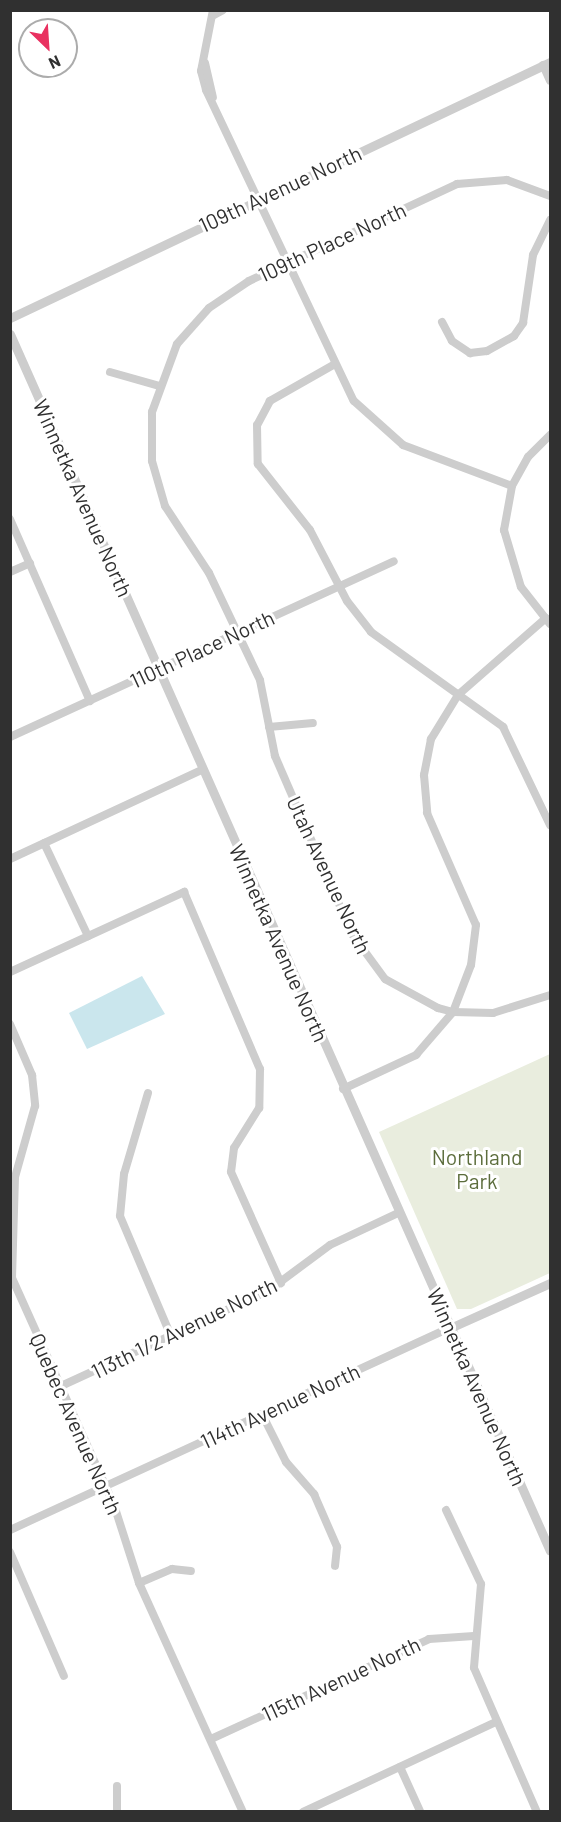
<!DOCTYPE html>
<style>
body{margin:0}
#map{position:relative;width:561px;height:1822px;overflow:hidden;background:#fff;font-family:Barlow,sans-serif}
div>[style]{position:absolute}
[style*='--x']{left:calc(var(--x)*1px);top:calc(var(--y)*1px);width:calc(var(--w)*1px);rotate:calc(var(--a)*1deg)}
.green>*{inset:0;background:#e9edde}
.water>*{inset:0;background:#cae6ed}
.minor>*{height:8px;margin:-4px;padding:0 4px;transform-origin:4px;border-radius:4px;background:#cdcdcd}
.tertiary>*{height:9px;margin:-4.5px;padding:0 4.5px;transform-origin:4.5px;border-radius:4.5px;background:#cdcdcd}
span{translate:-50% -50%;white-space:nowrap;text-align:center;line-height:1.15;-webkit-text-stroke:6px #fff;paint-order:stroke}
.street-label{font-size:21px;color:#303030}
.park-label{font-size:21px;color:#5c6d3c}
.frame{position:absolute;inset:0;border:12px solid #303030;pointer-events:none}
.north{position:absolute;left:18px;top:18px;width:60px;height:60px;box-sizing:border-box;background:#fff;border:2px solid #acacac;border-radius:50%;rotate:155deg;font-size:16px;font-weight:700;line-height:24px;text-align:center;color:#303030}
.north::after{content:'';display:block;margin:auto;width:21px;height:27px;background:#e93160;clip-path:polygon(50% 0,100% 100%,50% 72%,0 100%)}
</style>
<div id="map">
<div class="green">
<div style="clip-path:polygon(550px 1054px,550px 1273px,471px 1309px,457px 1309px,379px 1132px)"></div>
</div>
<div class="water">
<div style="clip-path:polygon(142px 976px,165px 1014px,87px 1049px,69px 1013px)"></div>
</div>
<div class="minor">
<div style="--x:213;--y:10;--w:62;--a:101.1"></div>
<div style="--x:201;--y:71;--w:20;--a:75"></div>
<div style="--x:206;--y:90;--w:344;--a:64.6"></div>
<div style="--x:354;--y:401;--w:66;--a:41.9"></div>
<div style="--x:403;--y:445;--w:116;--a:20.6"></div>
<div style="--x:214;--y:15;--w:10;--a:-29"></div>
<div style="--x:205;--y:63;--w:35;--a:77"></div>
<div style="--x:543;--y:65;--w:17;--a:66"></div>
<div style="--x:442;--y:322;--w:21;--a:62"></div>
<div style="--x:452;--y:341;--w:22;--a:34"></div>
<div style="--x:470;--y:353;--w:17;--a:-7"></div>
<div style="--x:487;--y:351;--w:31;--a:-29"></div>
<div style="--x:514;--y:336;--w:16;--a:-55"></div>
<div style="--x:523;--y:323;--w:69;--a:-81.6"></div>
<div style="--x:533;--y:255;--w:39;--a:-64"></div>
<div style="--x:335;--y:364;--w:75;--a:150.4"></div>
<div style="--x:270;--y:401;--w:27;--a:118"></div>
<div style="--x:257;--y:425;--w:39;--a:89"></div>
<div style="--x:258;--y:464;--w:84;--a:51.8"></div>
<div style="--x:310;--y:530;--w:80;--a:62.5"></div>
<div style="--x:347;--y:601;--w:39;--a:52"></div>
<div style="--x:371;--y:632;--w:163;--a:35.7"></div>
<div style="--x:503;--y:727;--w:109;--a:64.4"></div>
<div style="--x:110;--y:372;--w:51;--a:15.9"></div>
<div style="--x:550;--y:435;--w:31;--a:135"></div>
<div style="--x:528;--y:457;--w:33;--a:119"></div>
<div style="--x:512;--y:486;--w:45;--a:100.3"></div>
<div style="--x:504;--y:530;--w:59;--a:73.4"></div>
<div style="--x:521;--y:587;--w:47;--a:51.9"></div>
<div style="--x:10;--y:519;--w:199;--a:66.3"></div>
<div style="--x:10;--y:572;--w:22;--a:-24"></div>
<div style="--x:546;--y:618;--w:117;--a:138.8"></div>
<div style="--x:458;--y:695;--w:52;--a:121.5"></div>
<div style="--x:431;--y:739;--w:37;--a:101"></div>
<div style="--x:424;--y:775;--w:38;--a:85"></div>
<div style="--x:427;--y:813;--w:122;--a:66.4"></div>
<div style="--x:476;--y:925;--w:40;--a:97.1"></div>
<div style="--x:471;--y:965;--w:50;--a:111"></div>
<div style="--x:453;--y:1012;--w:16;--a:-165"></div>
<div style="--x:438;--y:1008;--w:60;--a:-151.3"></div>
<div style="--x:385;--y:979;--w:56;--a:-126.3"></div>
<div style="--x:352;--y:934;--w:194;--a:-113.4"></div>
<div style="--x:275;--y:756;--w:77;--a:-101.2"></div>
<div style="--x:260;--y:680;--w:119;--a:-115.5"></div>
<div style="--x:209;--y:573;--w:80;--a:-123.3"></div>
<div style="--x:165;--y:506;--w:47;--a:-106.1"></div>
<div style="--x:152;--y:461;--w:49;--a:-90"></div>
<div style="--x:152;--y:412;--w:72;--a:-69.8"></div>
<div style="--x:177;--y:344;--w:48;--a:-48.4"></div>
<div style="--x:209;--y:308;--w:48;--a:-34"></div>
<div style="--x:249;--y:281;--w:230;--a:-25"></div>
<div style="--x:457;--y:184;--w:50;--a:-4.6"></div>
<div style="--x:507;--y:180;--w:46;--a:20.4"></div>
<div style="--x:269;--y:727;--w:44;--a:-5.2"></div>
<div style="--x:10;--y:737;--w:422;--a:-24.6"></div>
<div style="--x:44;--y:843;--w:103;--a:64.7"></div>
<div style="--x:10;--y:859;--w:212;--a:-24.9"></div>
<div style="--x:10;--y:972;--w:192;--a:-24.7"></div>
<div style="--x:184;--y:892;--w:193;--a:66.8"></div>
<div style="--x:260;--y:1069;--w:39;--a:91"></div>
<div style="--x:259;--y:1108;--w:47;--a:122"></div>
<div style="--x:234;--y:1148;--w:24;--a:97"></div>
<div style="--x:231;--y:1172;--w:122;--a:65.8"></div>
<div style="--x:10;--y:1024;--w:56;--a:66.7"></div>
<div style="--x:32;--y:1075;--w:31;--a:84"></div>
<div style="--x:35;--y:1106;--w:74;--a:105.7"></div>
<div style="--x:15;--y:1177;--w:101;--a:91.7"></div>
<div style="--x:12;--y:1278;--w:249;--a:65.8"></div>
<div style="--x:114;--y:1505;--w:82;--a:72.2"></div>
<div style="--x:139;--y:1583;--w:252;--a:65.6"></div>
<div style="--x:343;--y:1089;--w:81;--a:-25"></div>
<div style="--x:416;--y:1055;--w:57;--a:-49.3"></div>
<div style="--x:453;--y:1012;--w:40;--a:1.4"></div>
<div style="--x:493;--y:1013;--w:60;--a:-17.5"></div>
<div style="--x:148;--y:1093;--w:84;--a:106.5"></div>
<div style="--x:124;--y:1174;--w:42;--a:95.4"></div>
<div style="--x:120;--y:1216;--w:130;--a:67"></div>
<div style="--x:61;--y:1386;--w:228;--a:-24.7"></div>
<div style="--x:268;--y:1291;--w:77;--a:-36.6"></div>
<div style="--x:330;--y:1245;--w:75;--a:-25.2"></div>
<div style="--x:262;--y:1414;--w:54;--a:63.4"></div>
<div style="--x:286;--y:1462;--w:43;--a:48.8"></div>
<div style="--x:314;--y:1494;--w:58;--a:66.5"></div>
<div style="--x:337;--y:1547;--w:19;--a:96"></div>
<div style="--x:446;--y:1510;--w:82;--a:64.7"></div>
<div style="--x:481;--y:1584;--w:84;--a:94.8"></div>
<div style="--x:474;--y:1668;--w:157;--a:66.4"></div>
<div style="--x:10;--y:1530;--w:484;--a:-24.7"></div>
<div style="--x:10;--y:1552;--w:135;--a:66.5"></div>
<div style="--x:139;--y:1583;--w:36;--a:-23"></div>
<div style="--x:172;--y:1569;--w:19;--a:6"></div>
<div style="--x:211;--y:1739;--w:240;--a:-24.6"></div>
<div style="--x:429;--y:1639;--w:45;--a:-3.8"></div>
<div style="--x:400;--y:1767;--w:48;--a:65.6"></div>
<div style="--x:117;--y:1812;--w:26;--a:-90"></div>
<div style="--x:303;--y:1812;--w:213;--a:-25"></div>
</div>
<div class="tertiary">
<div style="--x:10;--y:318;--w:598;--a:-25.36"></div>
<div style="--x:10;--y:334;--w:1331;--a:66.07"></div>
<div style="--x:450;--y:1328;--w:110;--a:-24.2"></div>
</div>
<div class="street-label">
<span style="left:280px;top:189px;rotate:-25deg">109th Avenue North</span>
<span style="left:332px;top:242px;rotate:-25deg">109th Place North</span>
<span style="left:83px;top:498px;rotate:66deg">Winnetka Avenue North</span>
<span style="left:202px;top:649px;rotate:-25deg">110th Place North</span>
<span style="left:329px;top:875px;rotate:65deg">Utah Avenue North</span>
<span style="left:279px;top:943px;rotate:66deg">Winnetka Avenue North</span>
<span style="left:184px;top:1328px;rotate:-26deg">113th 1/2 Avenue North</span>
<span style="left:477px;top:1387px;rotate:66deg">Winnetka Avenue North</span>
<span style="left:280px;top:1406px;rotate:-25deg">114th Avenue North</span>
<span style="left:76px;top:1424px;rotate:66deg">Quebec Avenue North</span>
<span style="left:341px;top:1679px;rotate:-25deg">115th Avenue North</span>
</div>
<div class="park-label">
<span style="left:477px;top:1169px">Northland<br>Park</span>
</div>
<div class="frame"></div>
<div class="north">N</div>
</div>
